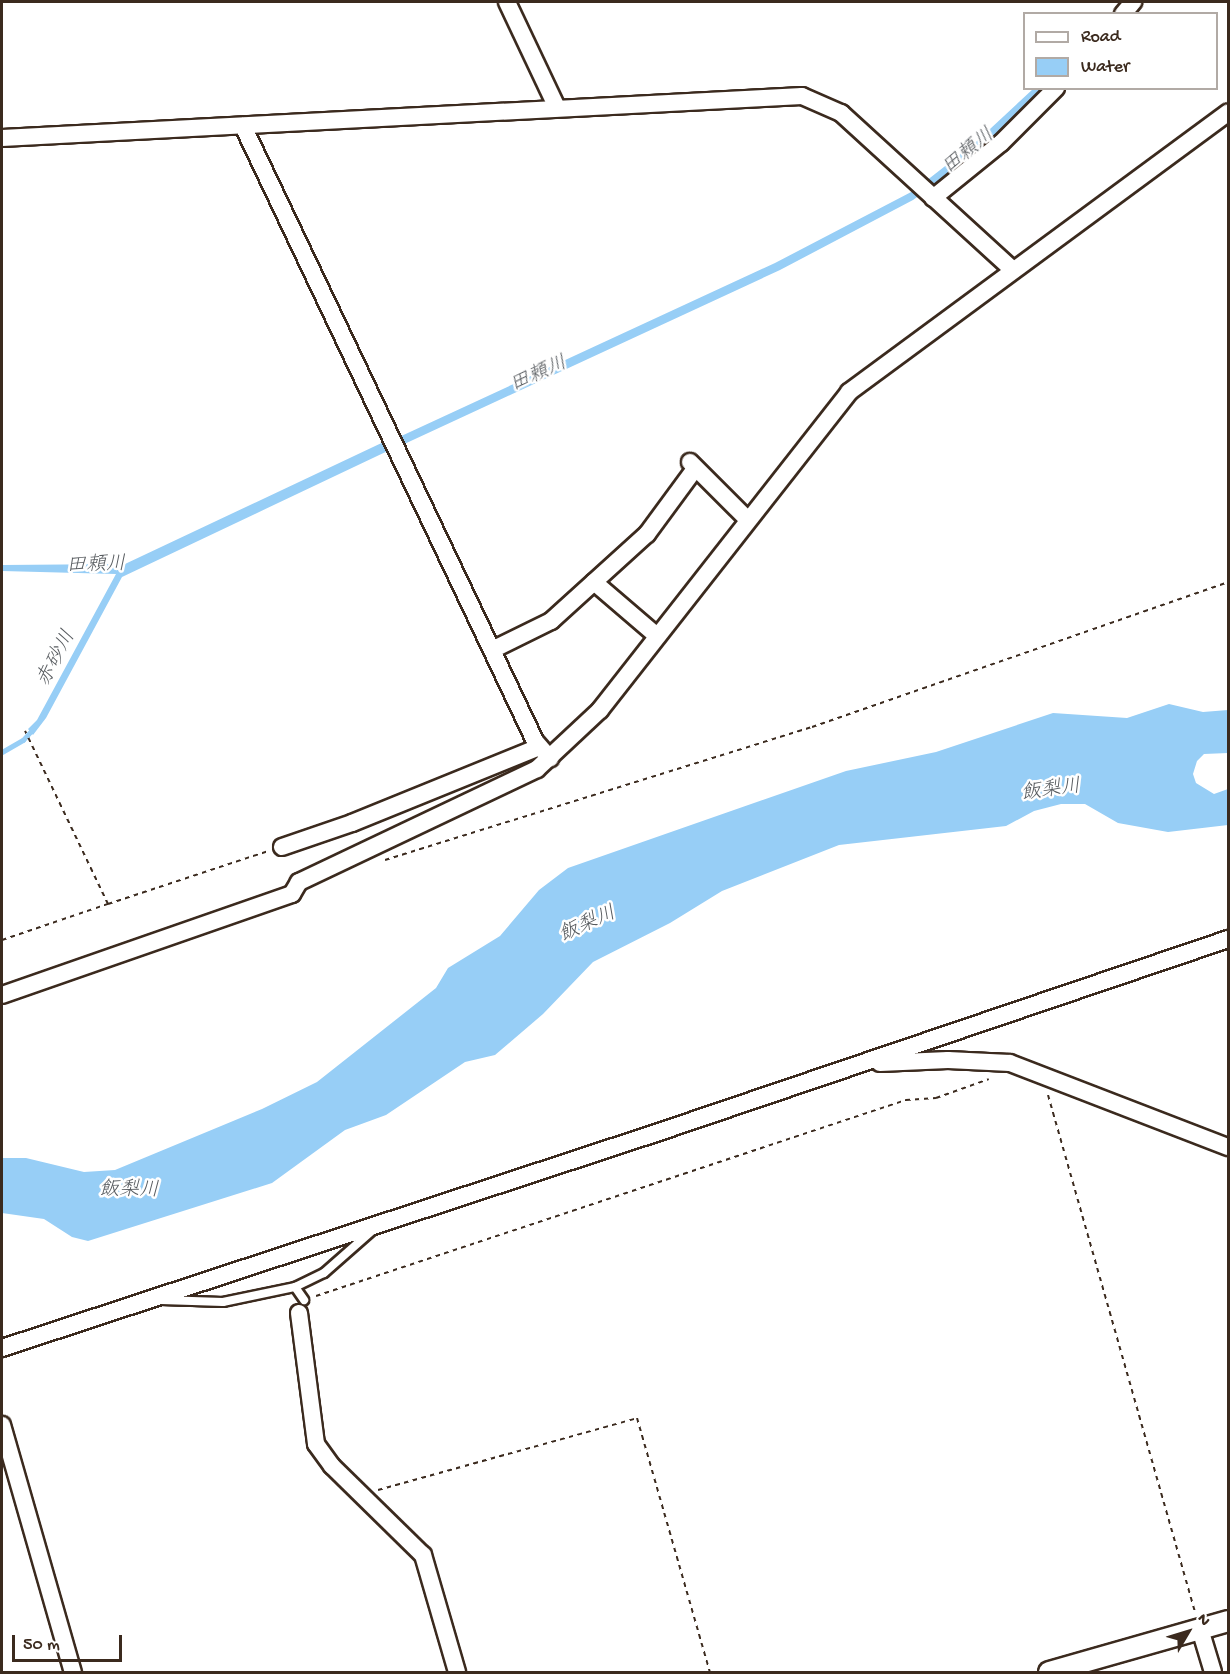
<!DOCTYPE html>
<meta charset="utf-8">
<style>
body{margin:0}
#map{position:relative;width:1230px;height:1674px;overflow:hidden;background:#fff;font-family:"Gochi Hand","Klee One",sans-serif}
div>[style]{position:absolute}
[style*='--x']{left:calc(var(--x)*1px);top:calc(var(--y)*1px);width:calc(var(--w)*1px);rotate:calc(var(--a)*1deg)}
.water>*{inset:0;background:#97cef6}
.stream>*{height:4.5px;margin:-2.25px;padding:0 2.25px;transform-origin:2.25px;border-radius:2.25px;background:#97cef6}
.path>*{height:2px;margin-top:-1px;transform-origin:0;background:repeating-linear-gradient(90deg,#3b2a1e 0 4.5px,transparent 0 9px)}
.roads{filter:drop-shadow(2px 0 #3b2a1e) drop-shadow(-2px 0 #3b2a1e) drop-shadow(0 2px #3b2a1e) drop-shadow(0 -2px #3b2a1e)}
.service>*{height:8px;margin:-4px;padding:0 4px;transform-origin:4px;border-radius:4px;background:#fff}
.minor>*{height:16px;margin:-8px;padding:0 8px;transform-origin:8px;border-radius:8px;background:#fff}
.tertiary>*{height:20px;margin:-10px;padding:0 10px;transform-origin:10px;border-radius:10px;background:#fff}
span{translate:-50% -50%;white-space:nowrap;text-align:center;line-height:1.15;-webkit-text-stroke:5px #fff;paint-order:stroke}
.water-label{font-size:20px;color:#575b5f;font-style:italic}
.frame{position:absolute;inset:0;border:3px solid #3b2a1e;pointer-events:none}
.legend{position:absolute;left:1023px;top:12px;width:195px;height:78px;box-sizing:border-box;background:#fff;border:2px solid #b1aaa5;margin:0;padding:8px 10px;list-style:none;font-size:18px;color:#3b2a1e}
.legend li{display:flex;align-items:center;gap:12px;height:30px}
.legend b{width:30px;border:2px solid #b1aaa5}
.north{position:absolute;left:1158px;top:1602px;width:60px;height:60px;-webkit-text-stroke:4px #fff;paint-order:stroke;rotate:52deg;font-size:16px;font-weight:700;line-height:24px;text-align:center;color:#3b2a1e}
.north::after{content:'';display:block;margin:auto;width:21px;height:27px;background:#3b2a1e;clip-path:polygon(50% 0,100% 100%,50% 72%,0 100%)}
.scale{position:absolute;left:12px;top:1635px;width:110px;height:27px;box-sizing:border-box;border:3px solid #3b2a1e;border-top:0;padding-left:8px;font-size:18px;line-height:21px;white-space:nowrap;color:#3b2a1e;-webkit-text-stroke:4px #fff;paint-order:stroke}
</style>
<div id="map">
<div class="water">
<div style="clip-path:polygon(1033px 89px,1046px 89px,1002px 132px,934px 188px,926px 181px,976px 142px)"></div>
<div style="clip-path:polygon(915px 190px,920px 195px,913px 200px,780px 270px,400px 446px,397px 438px,775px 263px)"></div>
<div style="clip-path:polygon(390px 439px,394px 448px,122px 577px,46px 718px,33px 735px,28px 729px,37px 720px,116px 574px,2px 571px,2px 565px,125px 564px)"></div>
<div style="clip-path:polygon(1169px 704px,1203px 712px,1228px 710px,1228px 753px,1204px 754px,1197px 761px,1193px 774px,1196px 783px,1214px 794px,1228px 789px,1228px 825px,1168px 832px,1118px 823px,1085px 804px,1061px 804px,1034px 811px,1006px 826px,839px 845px,722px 891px,670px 923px,593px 962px,543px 1014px,495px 1055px,465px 1062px,386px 1115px,345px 1130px,272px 1183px,88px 1241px,72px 1237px,44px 1219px,2px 1213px,2px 1158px,26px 1158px,84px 1172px,115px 1170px,262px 1109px,317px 1082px,436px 988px,448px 968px,500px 936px,539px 890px,568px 868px,846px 771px,936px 752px,1053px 713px,1127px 718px)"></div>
</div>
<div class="stream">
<div style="--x:2;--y:752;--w:24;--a:-30"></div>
<div style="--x:23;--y:740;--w:15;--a:-48"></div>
</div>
<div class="path">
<div style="--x:385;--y:860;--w:447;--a:-17.3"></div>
<div style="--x:812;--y:727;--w:441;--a:-19.2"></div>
<div style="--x:108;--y:904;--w:169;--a:-18.3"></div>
<div style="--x:2;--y:940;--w:112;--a:-18.8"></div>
<div style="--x:108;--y:904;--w:192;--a:-115.6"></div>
<div style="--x:1048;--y:1095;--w:537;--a:74.13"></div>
<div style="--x:316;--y:1296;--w:622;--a:-18.38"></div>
<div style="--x:906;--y:1100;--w:30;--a:-4"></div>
<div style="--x:936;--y:1098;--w:56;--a:-19.7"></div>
<div style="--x:378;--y:1490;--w:269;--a:-15.5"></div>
<div style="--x:637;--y:1418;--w:264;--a:74"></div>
</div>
<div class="roads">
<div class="service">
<div style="--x:295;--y:1287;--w:16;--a:55"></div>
<div style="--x:161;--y:1300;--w:62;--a:1.8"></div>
<div style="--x:223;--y:1302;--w:74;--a:-11.8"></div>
<div style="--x:295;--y:1287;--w:32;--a:-26"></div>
<div style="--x:324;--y:1273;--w:65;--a:-41.3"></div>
</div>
<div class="minor">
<div style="--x:507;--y:2;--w:117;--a:64.7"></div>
<div style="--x:1123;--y:14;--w:16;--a:-50"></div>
<div style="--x:243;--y:126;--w:681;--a:64.6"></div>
<div style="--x:535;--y:741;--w:23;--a:49"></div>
<div style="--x:2;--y:138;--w:801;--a:-3.01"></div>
<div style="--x:802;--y:96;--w:43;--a:23.6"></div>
<div style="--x:841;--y:113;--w:231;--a:42.4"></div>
<div style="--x:933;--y:198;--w:87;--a:-39"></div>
<div style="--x:1001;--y:143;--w:78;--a:-45"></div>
<div style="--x:690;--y:462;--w:82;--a:45"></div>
<div style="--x:594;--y:582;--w:83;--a:40.6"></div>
<div style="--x:492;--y:650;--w:66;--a:-26.2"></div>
<div style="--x:551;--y:621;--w:130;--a:-42.2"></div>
<div style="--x:647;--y:534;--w:81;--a:-53.6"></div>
<div style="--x:282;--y:847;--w:74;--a:-18.9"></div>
<div style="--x:352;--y:823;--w:202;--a:-22.1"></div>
<div style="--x:2;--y:995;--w:307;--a:-19.2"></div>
<div style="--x:292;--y:894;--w:14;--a:-60"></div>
<div style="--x:299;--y:882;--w:263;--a:-25.4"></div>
<div style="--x:537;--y:769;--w:86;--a:-43.1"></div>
<div style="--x:600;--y:710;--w:404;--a:-51.9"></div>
<div style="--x:849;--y:392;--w:471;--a:-36.4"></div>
<div style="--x:880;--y:1063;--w:68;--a:-2.5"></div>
<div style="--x:948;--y:1060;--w:62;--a:2.8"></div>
<div style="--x:1010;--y:1063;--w:234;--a:21.1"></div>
<div style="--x:299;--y:1313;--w:132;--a:82.6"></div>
<div style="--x:316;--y:1444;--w:27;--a:54"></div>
<div style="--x:332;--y:1466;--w:127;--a:44.4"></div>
<div style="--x:423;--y:1555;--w:122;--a:73.8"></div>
<div style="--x:2;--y:1348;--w:688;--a:-18.2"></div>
<div style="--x:656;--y:1133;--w:604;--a:-18.73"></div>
<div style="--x:2;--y:1425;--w:257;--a:74"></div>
<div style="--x:1200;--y:1629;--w:45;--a:73.2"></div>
</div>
<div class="tertiary">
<div style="--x:1049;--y:1672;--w:186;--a:-15.9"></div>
</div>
</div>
<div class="water-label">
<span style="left:969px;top:152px;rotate:-39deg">田頼川</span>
<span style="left:539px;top:375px;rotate:-24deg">田頼川</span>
<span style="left:96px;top:566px;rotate:-2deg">田頼川</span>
<span style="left:57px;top:659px;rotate:-62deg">赤砂川</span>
<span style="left:1051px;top:791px;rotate:-7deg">飯梨川</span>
<span style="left:588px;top:925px;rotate:-24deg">飯梨川</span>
<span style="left:129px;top:1191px;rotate:1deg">飯梨川</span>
</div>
<div class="frame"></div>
<ul class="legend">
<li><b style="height:8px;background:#fff"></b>Road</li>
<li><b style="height:16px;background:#97cef6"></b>Water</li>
</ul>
<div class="north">N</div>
<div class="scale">50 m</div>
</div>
